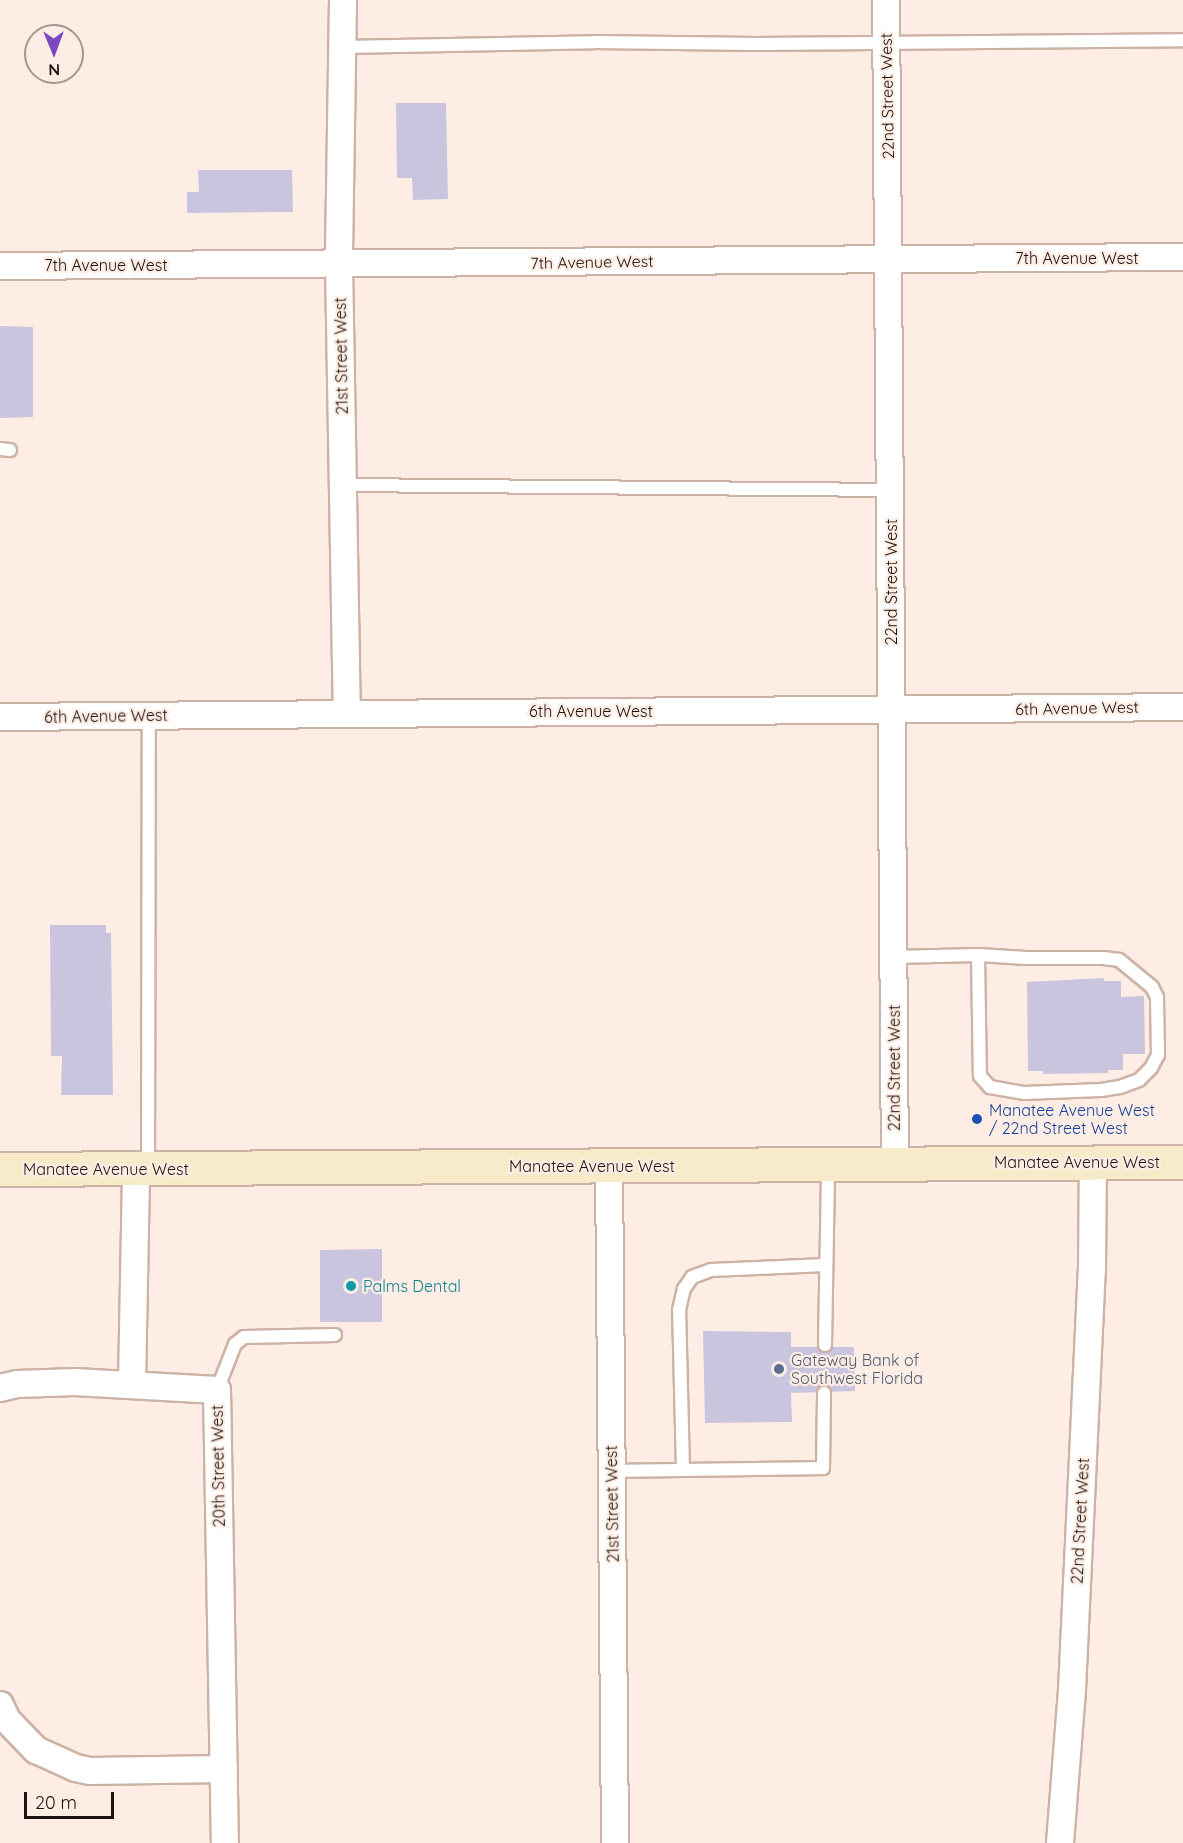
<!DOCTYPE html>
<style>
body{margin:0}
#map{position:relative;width:1183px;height:1843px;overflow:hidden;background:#feede4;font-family:Quicksand,sans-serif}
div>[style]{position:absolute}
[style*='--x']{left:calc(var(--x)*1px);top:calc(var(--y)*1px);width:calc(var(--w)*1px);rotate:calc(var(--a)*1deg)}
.building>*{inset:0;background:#cac5df}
.roads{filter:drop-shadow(2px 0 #cdb3a5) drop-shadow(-2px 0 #cdb3a5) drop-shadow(0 2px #cdb3a5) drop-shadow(0 -2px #cdb3a5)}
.service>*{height:12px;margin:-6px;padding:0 6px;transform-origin:6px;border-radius:6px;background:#fff}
.minor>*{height:26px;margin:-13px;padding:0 13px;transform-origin:13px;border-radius:13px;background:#fff}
.secondary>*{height:33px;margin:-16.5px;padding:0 16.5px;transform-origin:16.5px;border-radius:16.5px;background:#f8ebca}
.dots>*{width:16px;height:16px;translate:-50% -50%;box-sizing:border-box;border:3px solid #feede4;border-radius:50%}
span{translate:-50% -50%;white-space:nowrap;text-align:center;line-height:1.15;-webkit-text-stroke:4.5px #feede4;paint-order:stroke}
.street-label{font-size:16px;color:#1d140f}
.transit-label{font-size:16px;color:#164399}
.left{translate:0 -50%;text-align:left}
.culture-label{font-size:16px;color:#0d838f}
.service-label{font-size:16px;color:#4e5e75}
.north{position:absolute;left:24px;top:24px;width:60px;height:60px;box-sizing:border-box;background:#feede4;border:2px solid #a4968f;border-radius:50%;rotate:179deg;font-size:16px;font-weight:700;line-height:24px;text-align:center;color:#1d140f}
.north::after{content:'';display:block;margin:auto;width:21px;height:27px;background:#7c48bf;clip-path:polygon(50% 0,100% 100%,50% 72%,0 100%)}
.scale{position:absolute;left:24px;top:1792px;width:90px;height:27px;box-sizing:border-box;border:3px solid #1d140f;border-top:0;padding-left:8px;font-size:18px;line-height:21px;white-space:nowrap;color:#1d140f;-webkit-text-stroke:4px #feede4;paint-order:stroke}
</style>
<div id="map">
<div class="building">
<div style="clip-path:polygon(396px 103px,446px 103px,448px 199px,413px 200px,412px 178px,397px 178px)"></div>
<div style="clip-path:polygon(198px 170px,292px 170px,293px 212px,187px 213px,187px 192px,199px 192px)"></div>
<div style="clip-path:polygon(0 326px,33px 327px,33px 417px,0 418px)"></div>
<div style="clip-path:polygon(50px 925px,106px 925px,106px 933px,111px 933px,113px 1095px,61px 1095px,62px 1056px,51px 1056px)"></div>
<div style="clip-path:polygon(1104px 978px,1104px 981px,1121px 981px,1121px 997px,1144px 996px,1145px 1054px,1123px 1054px,1123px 1070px,1108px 1070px,1108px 1073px,1043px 1074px,1043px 1071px,1028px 1071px,1027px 982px)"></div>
<div style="clip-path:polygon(382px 1249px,382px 1322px,320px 1322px,320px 1250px)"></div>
<div style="clip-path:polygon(703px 1331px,791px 1332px,791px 1347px,854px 1347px,855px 1391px,791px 1393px,792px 1422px,705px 1423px)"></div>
</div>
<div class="roads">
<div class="service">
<div style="--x:343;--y:47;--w:251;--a:-1.1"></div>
<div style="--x:594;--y:42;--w:163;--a:0.7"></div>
<div style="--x:757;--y:44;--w:426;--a:-0.5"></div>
<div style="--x:0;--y:449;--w:10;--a:6"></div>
<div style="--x:343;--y:485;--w:547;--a:0.52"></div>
<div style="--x:893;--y:957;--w:85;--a:-1.3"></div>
<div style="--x:978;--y:955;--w:121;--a:89.1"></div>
<div style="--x:980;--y:1076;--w:15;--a:48"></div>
<div style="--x:990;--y:1087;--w:35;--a:10"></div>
<div style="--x:1024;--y:1093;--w:77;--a:-2.2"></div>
<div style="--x:1101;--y:1090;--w:19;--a:-9"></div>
<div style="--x:1120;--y:1087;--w:20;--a:-20"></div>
<div style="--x:1139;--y:1080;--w:17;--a:-45"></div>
<div style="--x:1151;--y:1068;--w:15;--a:-62"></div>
<div style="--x:1158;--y:1055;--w:58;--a:-91"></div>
<div style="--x:1157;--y:997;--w:11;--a:-117"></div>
<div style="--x:1152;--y:987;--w:43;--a:-140.7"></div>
<div style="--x:1119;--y:960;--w:16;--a:-173"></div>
<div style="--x:1103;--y:958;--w:77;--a:180"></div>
<div style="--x:1026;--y:958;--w:48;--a:-176.4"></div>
<div style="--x:148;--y:1167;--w:452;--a:-89.9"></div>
<div style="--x:825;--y:1345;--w:179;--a:-89"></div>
<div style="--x:217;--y:1390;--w:49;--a:-68.6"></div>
<div style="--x:235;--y:1344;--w:11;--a:-38"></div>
<div style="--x:244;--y:1337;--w:91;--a:-1.3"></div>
<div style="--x:683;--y:1470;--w:160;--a:-91.4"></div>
<div style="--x:679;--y:1310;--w:22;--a:-77"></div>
<div style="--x:684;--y:1289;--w:14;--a:-56"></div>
<div style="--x:692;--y:1277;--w:20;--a:-20"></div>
<div style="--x:711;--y:1270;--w:115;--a:-2.5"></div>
<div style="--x:612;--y:1471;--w:211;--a:-0.8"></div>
<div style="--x:823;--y:1468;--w:75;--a:-89.2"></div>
</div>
<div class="minor">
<div style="--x:343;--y:0;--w:264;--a:90.9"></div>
<div style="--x:339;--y:264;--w:449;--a:89"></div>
<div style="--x:886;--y:0;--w:1164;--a:89.56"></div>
<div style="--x:0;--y:266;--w:1183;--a:-0.44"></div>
<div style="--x:0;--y:717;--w:1183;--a:-0.48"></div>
<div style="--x:609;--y:1166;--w:677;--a:89.49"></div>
<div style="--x:132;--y:1384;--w:215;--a:-88.9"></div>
<div style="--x:0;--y:1388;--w:17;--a:-13"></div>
<div style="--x:17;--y:1384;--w:58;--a:-2"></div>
<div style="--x:75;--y:1382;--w:142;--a:3.2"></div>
<div style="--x:217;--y:1390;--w:453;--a:89"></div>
<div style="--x:0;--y:1705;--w:17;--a:65"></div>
<div style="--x:7;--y:1720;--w:42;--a:46"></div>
<div style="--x:36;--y:1750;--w:44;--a:24.2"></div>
<div style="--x:76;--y:1768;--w:14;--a:12"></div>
<div style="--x:90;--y:1771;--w:134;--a:-0.9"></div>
<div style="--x:1060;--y:1843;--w:153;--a:-85.5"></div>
<div style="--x:1072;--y:1690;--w:421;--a:-87.3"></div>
<div style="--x:1092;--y:1269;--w:107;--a:-89.5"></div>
</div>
<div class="secondary">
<div style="--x:0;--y:1169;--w:1183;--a:-0.34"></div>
</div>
</div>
<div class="dots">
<div style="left:977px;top:1119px;background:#1a4fb4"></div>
<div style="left:351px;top:1286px;background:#0f9aa8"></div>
<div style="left:779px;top:1369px;background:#5c6f8a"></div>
</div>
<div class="street-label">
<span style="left:887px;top:96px;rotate:-91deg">22nd Street West</span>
<span style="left:1077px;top:258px">7th Avenue West</span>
<span style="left:592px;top:262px;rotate:-1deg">7th Avenue West</span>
<span style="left:106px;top:265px">7th Avenue West</span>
<span style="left:341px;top:356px;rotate:-91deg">21st Street West</span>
<span style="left:891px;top:582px;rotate:-90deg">22nd Street West</span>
<span style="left:1077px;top:708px;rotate:-1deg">6th Avenue West</span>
<span style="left:591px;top:711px">6th Avenue West</span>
<span style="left:106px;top:716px;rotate:-1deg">6th Avenue West</span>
<span style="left:894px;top:1068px;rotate:-90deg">22nd Street West</span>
<span style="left:1077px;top:1162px">Manatee Avenue West</span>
<span style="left:592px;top:1166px">Manatee Avenue West</span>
<span style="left:106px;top:1169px">Manatee Avenue West</span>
<span style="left:218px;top:1466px;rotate:-91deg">20th Street West</span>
<span style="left:612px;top:1504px;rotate:-91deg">21st Street West</span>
<span style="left:1080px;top:1521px;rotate:-87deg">22nd Street West</span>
</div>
<div class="transit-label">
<span class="left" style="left:989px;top:1119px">Manatee Avenue West<br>/ 22nd Street West</span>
</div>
<div class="culture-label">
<span class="left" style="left:363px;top:1286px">Palms Dental</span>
</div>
<div class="service-label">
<span class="left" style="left:791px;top:1369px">Gateway Bank of<br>Southwest Florida</span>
</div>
<div class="north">N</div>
<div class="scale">20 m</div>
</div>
